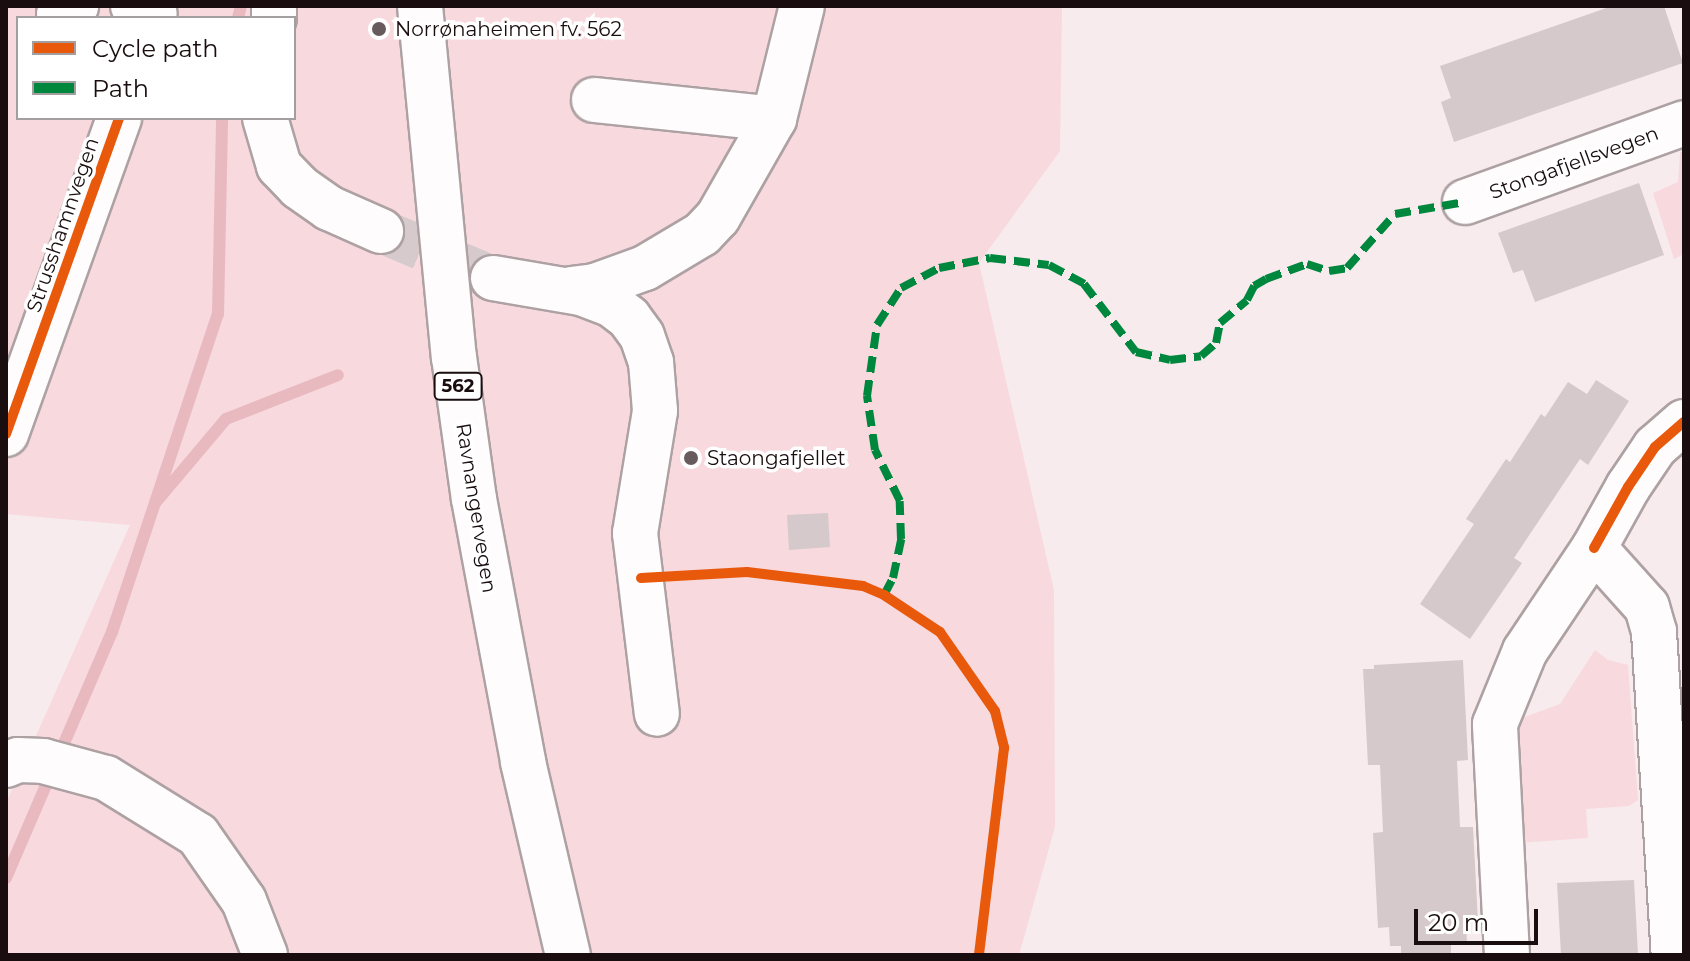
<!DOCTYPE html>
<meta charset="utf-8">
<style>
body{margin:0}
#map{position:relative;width:1690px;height:961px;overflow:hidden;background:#f8ebed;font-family:Montserrat,sans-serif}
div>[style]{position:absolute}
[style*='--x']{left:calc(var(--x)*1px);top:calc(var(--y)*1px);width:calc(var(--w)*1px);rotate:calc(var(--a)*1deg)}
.green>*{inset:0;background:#f7d9de}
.stream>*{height:12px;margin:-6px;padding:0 6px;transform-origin:6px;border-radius:6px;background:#e9b9c0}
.building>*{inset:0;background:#d6c9cb}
.minor-tunnel>*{height:44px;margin-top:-22px;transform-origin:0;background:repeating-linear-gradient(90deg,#d7cacc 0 44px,transparent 0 66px)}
.roads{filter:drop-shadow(2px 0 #ada1a3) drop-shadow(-2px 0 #ada1a3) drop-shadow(0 2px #ada1a3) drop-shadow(0 -2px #ada1a3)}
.minor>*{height:44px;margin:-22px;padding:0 22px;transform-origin:22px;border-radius:22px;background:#fefcfc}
.major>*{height:44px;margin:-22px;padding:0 22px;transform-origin:22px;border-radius:22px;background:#fefcfc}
.quiet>*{height:8px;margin-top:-4px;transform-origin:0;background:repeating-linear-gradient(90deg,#00873e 0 16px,transparent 0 24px)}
.cycleway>*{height:10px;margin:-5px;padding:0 5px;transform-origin:5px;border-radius:5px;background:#e8590c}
.dots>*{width:22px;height:22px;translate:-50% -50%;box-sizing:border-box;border:4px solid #fff;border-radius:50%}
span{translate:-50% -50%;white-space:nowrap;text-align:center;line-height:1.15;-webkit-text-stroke:7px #fff;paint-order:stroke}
.shield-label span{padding:2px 6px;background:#fff;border:2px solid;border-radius:6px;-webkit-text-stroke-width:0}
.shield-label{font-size:18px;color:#190d0f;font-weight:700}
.poi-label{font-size:20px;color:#190d0f}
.left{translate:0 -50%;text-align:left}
.street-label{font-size:20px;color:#190d0f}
.frame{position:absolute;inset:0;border:8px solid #190d0f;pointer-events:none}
.legend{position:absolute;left:16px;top:16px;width:280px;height:104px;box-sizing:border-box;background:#fff;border:2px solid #a39e9f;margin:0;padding:10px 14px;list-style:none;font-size:24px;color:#190d0f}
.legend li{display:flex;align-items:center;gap:16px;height:40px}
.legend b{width:40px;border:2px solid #a39e9f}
.scale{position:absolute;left:1414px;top:909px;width:124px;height:36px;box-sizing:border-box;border:4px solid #190d0f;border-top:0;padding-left:10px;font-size:24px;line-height:28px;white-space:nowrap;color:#190d0f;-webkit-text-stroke:6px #fff;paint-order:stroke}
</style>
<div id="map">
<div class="green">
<div style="clip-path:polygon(evenodd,6px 6px,1062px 6px,1060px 151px,979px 263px,1054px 590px,1055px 827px,1019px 955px,6px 955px,6px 803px,130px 525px,6px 514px,6px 6px,18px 18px,294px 18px,294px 118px,18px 118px,18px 18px)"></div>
<div style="clip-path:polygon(1684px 150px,1684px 254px,1674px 259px,1653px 193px,1678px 182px,1680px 153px)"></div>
<div style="clip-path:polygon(1595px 650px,1608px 660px,1628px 665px,1638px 800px,1629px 806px,1586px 809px,1588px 838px,1517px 843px,1514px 721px,1560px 704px)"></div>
</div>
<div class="stream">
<div style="--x:238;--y:18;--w:12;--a:-76"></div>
<div style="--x:156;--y:502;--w:109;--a:-49.9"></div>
<div style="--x:226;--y:419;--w:120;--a:-21.4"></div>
<div style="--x:6;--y:878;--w:268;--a:-66.7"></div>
<div style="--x:112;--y:632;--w:335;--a:-71.6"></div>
<div style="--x:218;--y:314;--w:196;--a:-88.8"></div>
</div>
<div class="building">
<div style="clip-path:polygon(1612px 6px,1664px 6px,1683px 63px,1454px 142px,1441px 102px,1451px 98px,1440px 66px)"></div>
<div style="clip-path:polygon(1639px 183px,1664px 255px,1535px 302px,1523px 270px,1513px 273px,1498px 233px)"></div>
<div style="clip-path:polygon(1596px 380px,1629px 401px,1588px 465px,1580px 459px,1514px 558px,1522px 563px,1470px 639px,1420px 604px,1474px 524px,1466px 519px,1506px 459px,1510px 462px,1541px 414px,1545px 417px,1568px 382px,1587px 394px)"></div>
<div style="clip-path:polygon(828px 513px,830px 547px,789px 550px,787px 515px)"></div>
<div style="clip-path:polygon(1463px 660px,1468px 760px,1457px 761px,1460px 827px,1473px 827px,1478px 922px,1466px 923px,1467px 942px,1451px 943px,1451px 955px,1401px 955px,1401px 946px,1390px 946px,1389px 927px,1378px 928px,1373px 833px,1383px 832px,1380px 765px,1368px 765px,1363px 669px,1374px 669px,1374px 665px)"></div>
<div style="clip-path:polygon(1634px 880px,1638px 955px,1561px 955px,1557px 883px)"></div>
</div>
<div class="minor-tunnel">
<div style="--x:381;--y:231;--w:121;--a:22.8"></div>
</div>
<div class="roads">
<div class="minor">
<div style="--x:133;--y:6;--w:23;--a:20"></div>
<div style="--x:274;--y:6;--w:12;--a:90"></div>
<div style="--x:59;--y:14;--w:19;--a:-25"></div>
<div style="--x:594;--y:100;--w:181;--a:6"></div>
<div style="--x:265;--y:118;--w:50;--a:73.7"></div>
<div style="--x:279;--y:166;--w:29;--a:46"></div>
<div style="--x:299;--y:187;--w:37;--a:35"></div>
<div style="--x:329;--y:208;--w:57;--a:23.9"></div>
<div style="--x:1465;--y:202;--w:233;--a:-19.8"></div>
<div style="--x:493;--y:278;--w:89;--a:9.7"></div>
<div style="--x:581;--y:293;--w:33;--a:21"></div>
<div style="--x:612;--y:305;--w:21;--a:37"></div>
<div style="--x:629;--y:318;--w:22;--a:54"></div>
<div style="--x:642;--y:336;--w:28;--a:71"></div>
<div style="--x:651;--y:362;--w:49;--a:85.3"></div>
<div style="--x:655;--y:411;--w:124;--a:99.3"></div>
<div style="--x:635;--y:533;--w:182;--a:83.1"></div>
<div style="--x:571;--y:289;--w:24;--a:-7"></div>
<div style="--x:595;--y:286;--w:53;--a:-19.8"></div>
<div style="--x:645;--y:268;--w:66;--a:-30.8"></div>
<div style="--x:702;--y:234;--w:23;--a:-47"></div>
<div style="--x:718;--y:217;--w:113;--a:-60.3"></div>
<div style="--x:774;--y:119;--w:116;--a:-76.1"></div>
<div style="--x:6;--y:434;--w:336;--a:-70.3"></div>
<div style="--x:1594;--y:548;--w:79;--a:48.1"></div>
<div style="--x:1647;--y:607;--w:26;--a:74"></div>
<div style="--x:1654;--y:632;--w:324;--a:86.5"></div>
<div style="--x:6;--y:765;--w:13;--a:-23"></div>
<div style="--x:18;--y:760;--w:25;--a:2"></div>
<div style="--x:43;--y:761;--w:65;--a:15.1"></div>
<div style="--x:106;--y:778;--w:108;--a:31.8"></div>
<div style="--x:198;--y:835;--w:80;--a:55.1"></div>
<div style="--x:244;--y:901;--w:58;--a:68.7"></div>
<div style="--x:1507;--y:955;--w:231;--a:-93"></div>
<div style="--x:1495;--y:724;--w:79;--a:-67.7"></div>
<div style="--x:1525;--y:651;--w:124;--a:-56.2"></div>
<div style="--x:1594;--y:548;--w:70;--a:-60.9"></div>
<div style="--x:1628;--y:487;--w:48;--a:-56"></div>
<div style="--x:1655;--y:447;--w:38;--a:-41"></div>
</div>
<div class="major">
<div style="--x:420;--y:6;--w:353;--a:84.5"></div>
<div style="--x:454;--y:357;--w:143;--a:82"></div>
<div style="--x:474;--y:499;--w:268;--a:79.4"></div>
<div style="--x:523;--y:762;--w:198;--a:76.9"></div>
</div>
</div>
<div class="quiet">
<div style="--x:884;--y:595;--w:19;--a:-62"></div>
<div style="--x:893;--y:578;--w:40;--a:-78"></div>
<div style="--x:901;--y:539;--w:38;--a:-92"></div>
<div style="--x:900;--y:501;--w:57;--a:-116.1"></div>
<div style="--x:875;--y:450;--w:55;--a:-98.4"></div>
<div style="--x:867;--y:396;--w:72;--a:-82"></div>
<div style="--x:877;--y:325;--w:44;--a:-57"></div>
<div style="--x:901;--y:288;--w:43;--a:-27.8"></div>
<div style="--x:939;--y:268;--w:52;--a:-11.1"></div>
<div style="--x:990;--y:258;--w:59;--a:6.8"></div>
<div style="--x:1049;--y:265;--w:40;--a:28"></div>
<div style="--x:1084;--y:284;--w:86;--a:52.6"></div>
<div style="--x:1136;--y:352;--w:35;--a:13"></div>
<div style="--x:1170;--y:360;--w:31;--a:-7"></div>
<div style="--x:1201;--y:356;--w:20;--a:-41"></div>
<div style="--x:1216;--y:343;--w:20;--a:-79"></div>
<div style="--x:1220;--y:323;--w:35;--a:-40"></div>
<div style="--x:1247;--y:300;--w:16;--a:-63"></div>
<div style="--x:1254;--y:286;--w:14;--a:-30"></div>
<div style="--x:1266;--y:279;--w:44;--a:-20.1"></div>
<div style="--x:1307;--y:264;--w:23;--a:18"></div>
<div style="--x:1329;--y:271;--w:18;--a:-9"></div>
<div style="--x:1347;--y:268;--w:72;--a:-48.4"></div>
<div style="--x:1395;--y:214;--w:71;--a:-9.7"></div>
</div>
<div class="cycleway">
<div style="--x:6;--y:434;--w:336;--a:-70.3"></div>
<div style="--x:1594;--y:548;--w:70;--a:-60.9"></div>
<div style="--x:1628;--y:487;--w:48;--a:-56"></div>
<div style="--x:1655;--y:447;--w:38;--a:-41"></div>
<div style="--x:641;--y:578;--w:106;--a:-3.2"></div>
<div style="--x:747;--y:572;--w:117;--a:6.9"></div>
<div style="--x:863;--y:586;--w:23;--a:23"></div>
<div style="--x:884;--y:595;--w:67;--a:33.5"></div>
<div style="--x:940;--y:632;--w:96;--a:55.2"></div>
<div style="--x:995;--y:711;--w:38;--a:76"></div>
<div style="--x:1004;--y:748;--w:209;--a:96.9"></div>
</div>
<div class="dots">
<div style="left:379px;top:29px;background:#675b5d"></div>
<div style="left:691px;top:458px;background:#675b5d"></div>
</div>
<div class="shield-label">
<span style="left:458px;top:386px">562</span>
</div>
<div class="poi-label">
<span class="left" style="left:395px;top:29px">Norrønaheimen fv. 562</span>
<span class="left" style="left:707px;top:458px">Staongafjellet</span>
</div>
<div class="street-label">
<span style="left:1574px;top:163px;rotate:-20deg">Stongafjellsvegen</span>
<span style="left:63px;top:225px;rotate:-71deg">Strusshamnvegen</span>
<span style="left:476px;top:508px;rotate:81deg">Ravnangervegen</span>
</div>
<div class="frame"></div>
<ul class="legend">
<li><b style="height:10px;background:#e8590c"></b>Cycle path</li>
<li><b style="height:10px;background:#00873e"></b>Path</li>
</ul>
<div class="scale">20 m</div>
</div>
